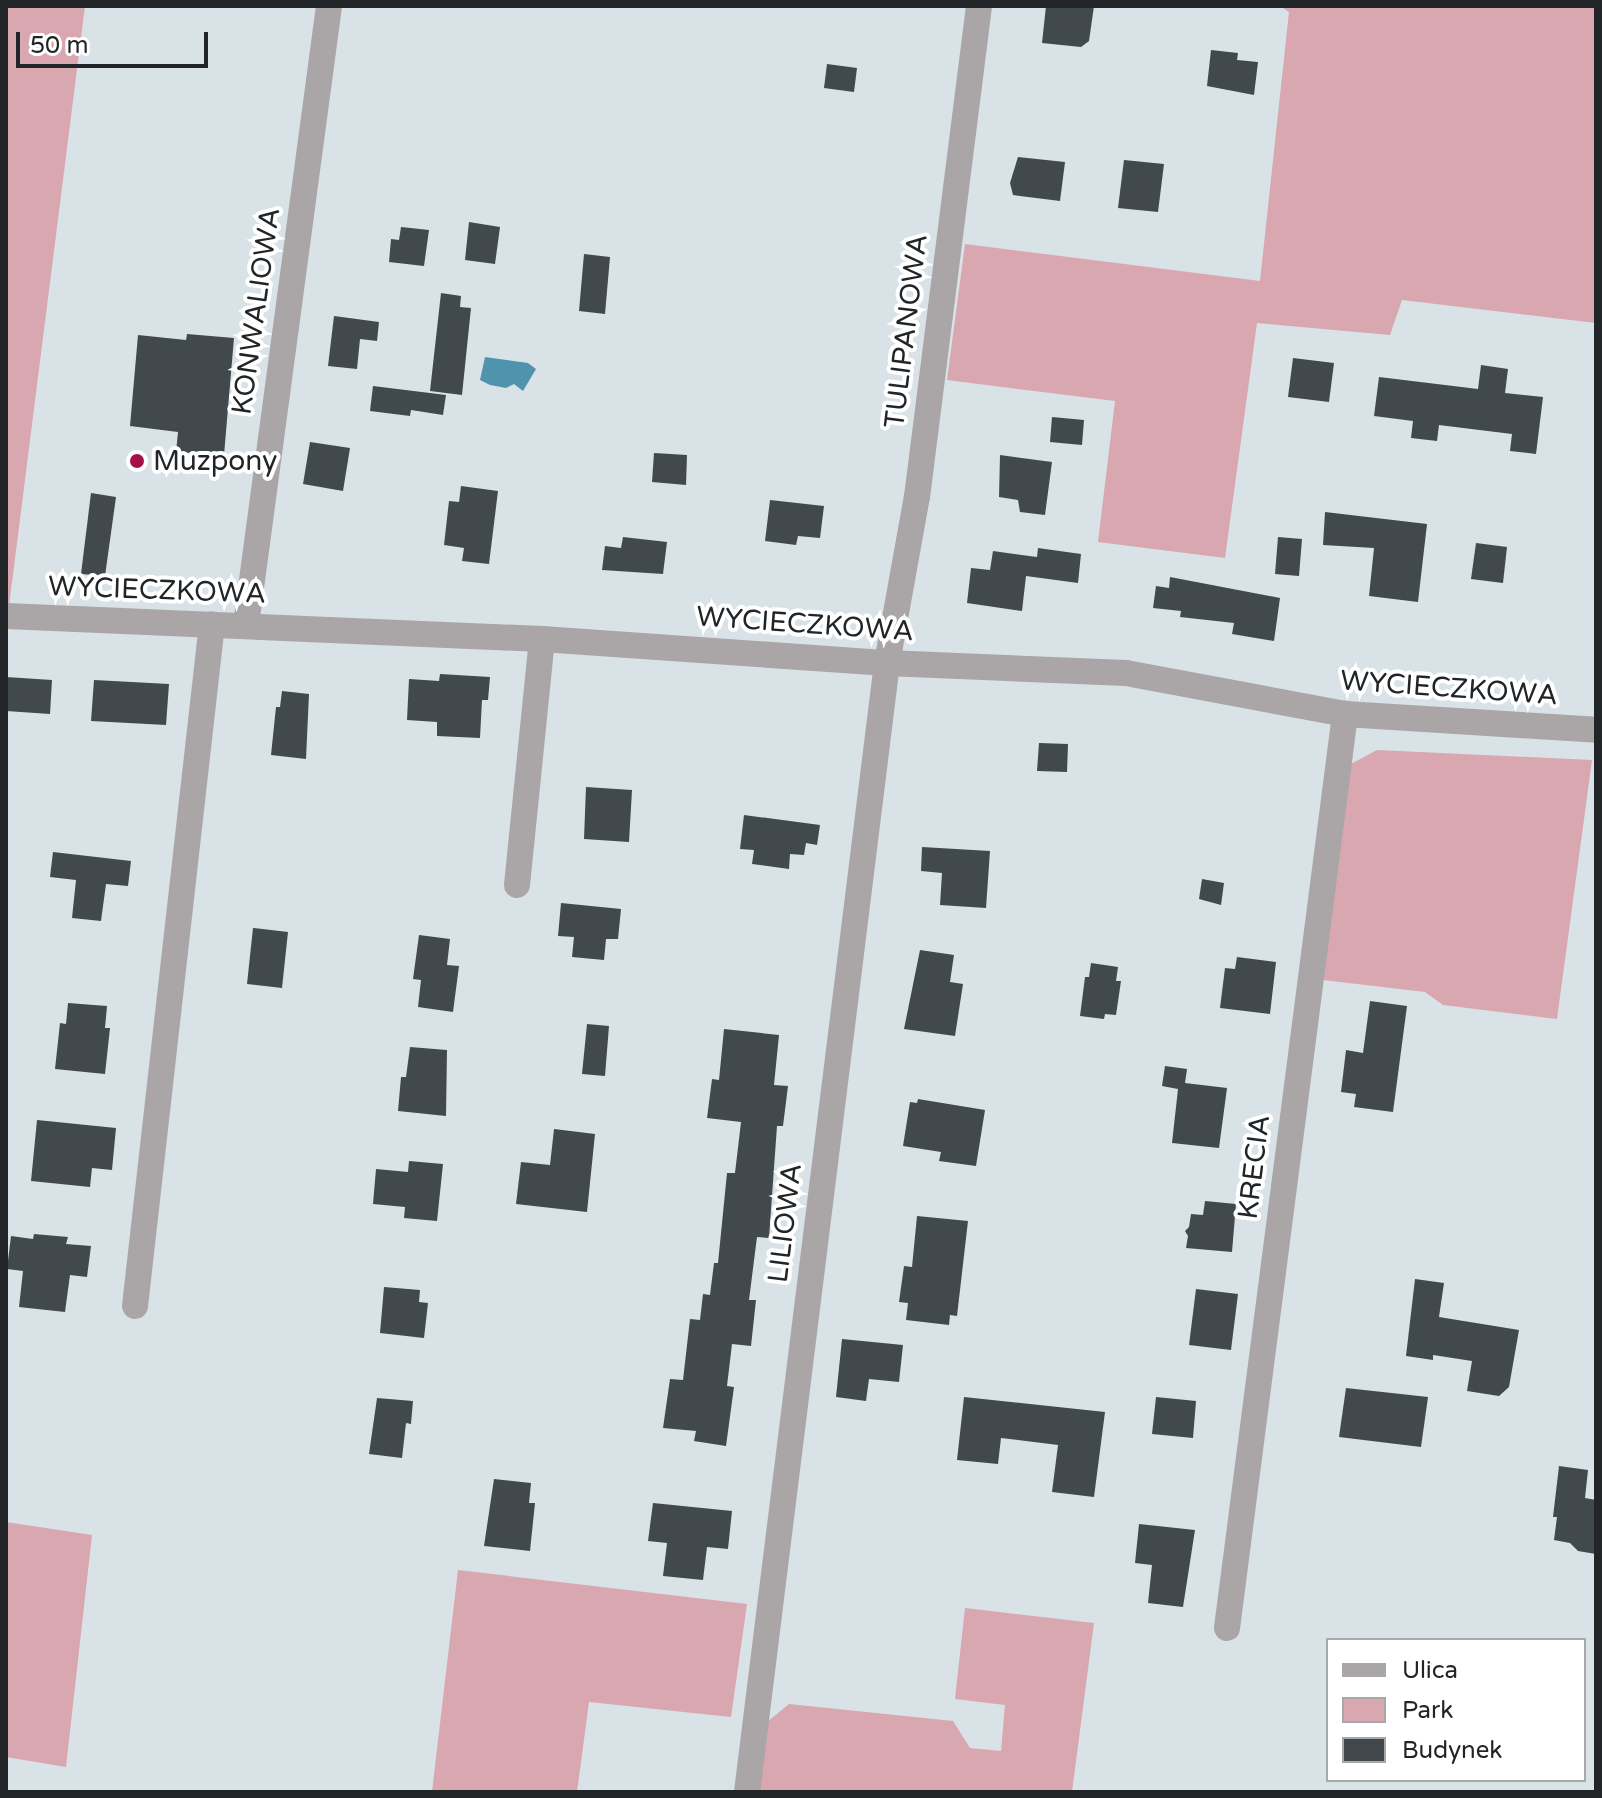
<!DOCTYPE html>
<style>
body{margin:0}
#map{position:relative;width:1602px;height:1798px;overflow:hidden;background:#d9e2e6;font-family:"Varela Round",sans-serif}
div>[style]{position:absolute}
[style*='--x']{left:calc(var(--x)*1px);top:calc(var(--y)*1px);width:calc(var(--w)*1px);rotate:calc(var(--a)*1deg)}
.green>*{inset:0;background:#d8a7af}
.water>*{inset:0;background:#5093ad}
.building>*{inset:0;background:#42494d}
.minor>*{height:26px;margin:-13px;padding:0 13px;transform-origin:13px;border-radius:13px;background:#aaa5a6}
.dots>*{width:22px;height:22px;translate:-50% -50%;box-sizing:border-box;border:4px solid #fff;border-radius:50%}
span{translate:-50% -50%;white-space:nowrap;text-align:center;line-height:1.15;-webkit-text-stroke:8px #fff;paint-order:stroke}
.street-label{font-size:28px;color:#222527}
.poi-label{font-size:28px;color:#222527}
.left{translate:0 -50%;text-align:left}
.frame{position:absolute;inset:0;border:8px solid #222527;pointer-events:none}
.legend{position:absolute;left:1326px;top:1638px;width:260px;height:144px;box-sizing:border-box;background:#fff;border:2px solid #a7a8a9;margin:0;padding:10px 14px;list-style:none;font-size:24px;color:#222527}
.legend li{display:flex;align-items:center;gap:16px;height:40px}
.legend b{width:40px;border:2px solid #a7a8a9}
.scale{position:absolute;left:16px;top:32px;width:192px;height:36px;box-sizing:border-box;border:4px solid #222527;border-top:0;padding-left:10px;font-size:24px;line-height:28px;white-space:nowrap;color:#222527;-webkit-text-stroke:6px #fff;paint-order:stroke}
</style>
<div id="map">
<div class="green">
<div style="clip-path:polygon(6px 6px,85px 6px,9px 606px,6px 606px)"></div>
<div style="clip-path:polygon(1280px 6px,1596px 6px,1596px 323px,1402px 300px,1390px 335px,1257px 323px,1225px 558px,1098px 542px,1115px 401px,947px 380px,965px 244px,1260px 281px,1289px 12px)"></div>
<div style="clip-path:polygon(1377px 750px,1592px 760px,1557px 1019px,1443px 1005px,1425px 992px,1323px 980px,1351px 764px)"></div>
<div style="clip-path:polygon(6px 1522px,92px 1535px,66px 1767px,6px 1757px)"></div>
<div style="clip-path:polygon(458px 1570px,747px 1604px,731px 1717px,589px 1702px,577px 1792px,432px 1792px)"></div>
<div style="clip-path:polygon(965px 1608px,1094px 1623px,1072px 1792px,757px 1792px,766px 1723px,789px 1704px,953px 1721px,970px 1748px,1001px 1751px,1005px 1705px,955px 1699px)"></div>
</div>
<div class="water">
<div style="clip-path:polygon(485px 357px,528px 363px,536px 369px,523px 391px,514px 384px,506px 388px,490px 385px,480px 380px)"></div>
</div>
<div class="building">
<div style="clip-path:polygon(1046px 6px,1094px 6px,1089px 41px,1081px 47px,1042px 43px)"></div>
<div style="clip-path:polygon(1211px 50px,1238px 53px,1237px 60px,1258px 62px,1254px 95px,1207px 86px)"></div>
<div style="clip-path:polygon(827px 64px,857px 68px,854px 92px,824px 88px)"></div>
<div style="clip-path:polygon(1018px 157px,1065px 162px,1060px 201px,1013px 195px,1010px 183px)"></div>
<div style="clip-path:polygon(1124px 160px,1164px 164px,1158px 212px,1118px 208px)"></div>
<div style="clip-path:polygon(469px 222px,500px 227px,495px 264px,465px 260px)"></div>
<div style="clip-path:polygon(401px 227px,429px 230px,424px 266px,389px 262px,391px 239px,399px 240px)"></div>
<div style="clip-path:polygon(584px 254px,610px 257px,605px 314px,579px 311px)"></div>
<div style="clip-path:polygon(441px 293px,461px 296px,460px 307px,471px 308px,462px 395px,430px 391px)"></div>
<div style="clip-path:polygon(334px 316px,379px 322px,377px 341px,360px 339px,357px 369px,328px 366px)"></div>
<div style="clip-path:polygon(187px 334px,234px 338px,224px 455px,176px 452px,178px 432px,130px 426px,138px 335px,186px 340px)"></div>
<div style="clip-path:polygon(1293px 358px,1334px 363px,1329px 402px,1288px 397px)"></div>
<div style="clip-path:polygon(1481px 365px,1508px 369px,1505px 393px,1543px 397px,1536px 454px,1510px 451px,1512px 434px,1439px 425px,1437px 441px,1411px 438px,1413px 421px,1374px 416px,1379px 377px,1478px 389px)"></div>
<div style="clip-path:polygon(373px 386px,446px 395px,443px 415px,411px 410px,410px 416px,370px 411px)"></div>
<div style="clip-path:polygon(1052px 417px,1084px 420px,1082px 445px,1050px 442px)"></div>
<div style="clip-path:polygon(310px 442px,350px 448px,343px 491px,303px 484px)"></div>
<div style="clip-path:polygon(654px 453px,687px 455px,686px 485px,652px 482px)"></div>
<div style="clip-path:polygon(1000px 455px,1052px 462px,1045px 515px,1020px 512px,1018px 500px,999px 497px)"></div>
<div style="clip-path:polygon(461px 486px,498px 491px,489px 564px,462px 561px,464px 548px,444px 545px,449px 501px,459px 502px)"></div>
<div style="clip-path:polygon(91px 493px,116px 497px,105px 576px,81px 574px)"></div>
<div style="clip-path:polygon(770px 500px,824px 506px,820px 538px,798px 536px,796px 545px,765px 541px)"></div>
<div style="clip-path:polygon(1325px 512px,1427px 524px,1418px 602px,1369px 596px,1374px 548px,1323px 545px)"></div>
<div style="clip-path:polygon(623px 537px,667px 542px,663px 574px,602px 570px,605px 546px,621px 548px)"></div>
<div style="clip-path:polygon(1278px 537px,1302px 539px,1299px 576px,1275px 574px)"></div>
<div style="clip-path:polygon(1476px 543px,1507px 547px,1503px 583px,1471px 579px)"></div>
<div style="clip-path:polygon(1038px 548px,1081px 554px,1078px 583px,1026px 576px,1022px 611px,967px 603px,971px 568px,990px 570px,993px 551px,1037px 557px)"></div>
<div style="clip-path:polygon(1170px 577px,1280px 598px,1274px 641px,1232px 634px,1234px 623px,1180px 617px,1181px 611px,1153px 608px,1156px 586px,1169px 588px)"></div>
<div style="clip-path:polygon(440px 674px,490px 677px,488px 700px,482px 700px,480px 738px,437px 736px,437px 722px,407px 720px,409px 679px,439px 681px)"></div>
<div style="clip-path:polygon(6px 677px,52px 680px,50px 714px,6px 711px)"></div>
<div style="clip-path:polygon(94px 680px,169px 684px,166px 725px,91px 721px)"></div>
<div style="clip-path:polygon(282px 691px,309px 694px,306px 759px,271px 755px,276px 707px,280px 707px)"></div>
<div style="clip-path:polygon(1039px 743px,1068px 744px,1067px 772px,1037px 771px)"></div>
<div style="clip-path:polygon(586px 787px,632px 790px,629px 842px,584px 839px)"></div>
<div style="clip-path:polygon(744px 815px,820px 825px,817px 845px,806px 843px,804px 855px,790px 854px,789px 869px,752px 864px,754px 850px,740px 849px)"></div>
<div style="clip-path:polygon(922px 847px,990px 851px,986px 908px,940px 905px,942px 873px,921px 871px)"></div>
<div style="clip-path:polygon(53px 852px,131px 861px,128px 886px,106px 884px,101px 921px,72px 918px,76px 880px,50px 877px)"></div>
<div style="clip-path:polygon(1202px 879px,1224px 883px,1221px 905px,1199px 899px)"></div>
<div style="clip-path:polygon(561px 903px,621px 909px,618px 939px,606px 939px,604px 960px,572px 957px,574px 937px,558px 936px)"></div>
<div style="clip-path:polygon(253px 928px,288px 932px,282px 988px,247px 984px)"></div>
<div style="clip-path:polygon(419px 935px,450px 939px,447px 965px,459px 966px,453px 1012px,418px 1007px,421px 980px,413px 979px)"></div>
<div style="clip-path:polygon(920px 950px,954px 955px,950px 982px,963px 984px,955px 1036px,904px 1029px)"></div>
<div style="clip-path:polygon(1237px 957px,1276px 962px,1270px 1014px,1220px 1008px,1225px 968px,1235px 969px)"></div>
<div style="clip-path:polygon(1091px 963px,1118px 967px,1116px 981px,1121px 981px,1116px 1015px,1105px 1014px,1104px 1019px,1080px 1016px,1085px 977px,1089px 977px)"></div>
<div style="clip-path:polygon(1370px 1001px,1407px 1006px,1393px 1112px,1354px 1107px,1356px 1094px,1341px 1092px,1346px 1050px,1363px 1053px)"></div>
<div style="clip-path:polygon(68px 1003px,107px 1006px,105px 1028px,110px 1028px,105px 1074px,55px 1069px,60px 1023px,66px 1024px)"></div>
<div style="clip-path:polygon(587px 1024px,609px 1026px,605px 1076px,582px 1074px)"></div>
<div style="clip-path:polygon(724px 1029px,779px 1035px,774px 1085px,788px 1086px,783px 1126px,777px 1126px,769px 1238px,757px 1237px,749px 1300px,756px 1300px,751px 1346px,732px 1344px,727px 1386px,734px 1387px,726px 1446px,694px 1441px,696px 1431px,663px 1428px,670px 1379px,683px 1380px,690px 1319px,700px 1320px,703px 1294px,710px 1295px,714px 1263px,718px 1263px,727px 1173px,735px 1173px,741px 1122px,707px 1118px,712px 1079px,719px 1080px)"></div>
<div style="clip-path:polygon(410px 1047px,447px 1050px,446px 1116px,398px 1111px,401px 1077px,406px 1077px)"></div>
<div style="clip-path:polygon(1165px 1066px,1187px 1069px,1185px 1083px,1227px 1088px,1219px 1148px,1172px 1143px,1178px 1089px,1162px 1086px)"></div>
<div style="clip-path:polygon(918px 1099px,985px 1110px,976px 1166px,939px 1161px,941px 1152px,903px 1146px,910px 1102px,917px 1103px)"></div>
<div style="clip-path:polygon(37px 1120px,116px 1128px,112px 1170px,92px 1168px,90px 1187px,31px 1181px)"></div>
<div style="clip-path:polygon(554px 1129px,595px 1134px,587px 1212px,516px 1204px,521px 1162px,550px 1165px)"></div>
<div style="clip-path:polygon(409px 1161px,443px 1164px,437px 1221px,404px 1218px,405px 1207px,373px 1204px,376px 1169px,408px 1172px)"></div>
<div style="clip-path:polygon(1205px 1201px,1236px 1204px,1232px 1252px,1186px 1248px,1188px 1236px,1185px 1231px,1189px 1227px,1191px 1214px,1203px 1215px)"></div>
<div style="clip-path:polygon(917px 1216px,968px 1221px,957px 1316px,950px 1315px,949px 1325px,906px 1320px,908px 1303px,899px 1302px,904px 1266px,912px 1267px)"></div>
<div style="clip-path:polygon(34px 1234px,68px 1237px,66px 1244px,91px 1246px,87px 1277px,70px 1275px,65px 1312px,19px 1307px,23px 1271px,7px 1269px,11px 1236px,33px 1239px)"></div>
<div style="clip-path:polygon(1415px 1279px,1444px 1283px,1439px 1317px,1519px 1330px,1509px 1387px,1499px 1396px,1467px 1391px,1472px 1361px,1433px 1355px,1433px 1360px,1406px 1356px)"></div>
<div style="clip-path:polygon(384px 1287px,420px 1290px,419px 1302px,428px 1303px,424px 1338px,380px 1333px)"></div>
<div style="clip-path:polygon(1196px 1289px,1238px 1294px,1231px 1350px,1189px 1345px)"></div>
<div style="clip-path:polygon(842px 1339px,903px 1345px,899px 1382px,869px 1379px,866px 1401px,836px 1397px)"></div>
<div style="clip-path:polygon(1346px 1388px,1428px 1397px,1421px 1447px,1339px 1437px)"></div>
<div style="clip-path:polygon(964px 1397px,1105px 1412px,1094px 1497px,1052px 1492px,1058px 1445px,1001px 1438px,998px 1464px,957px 1460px)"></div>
<div style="clip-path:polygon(1156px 1397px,1196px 1401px,1193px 1438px,1152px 1434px)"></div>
<div style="clip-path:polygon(377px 1398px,413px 1401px,411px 1424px,406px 1423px,402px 1458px,369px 1454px)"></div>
<div style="clip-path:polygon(1559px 1466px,1588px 1470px,1585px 1498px,1596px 1500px,1596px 1554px,1578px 1551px,1570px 1543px,1554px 1540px,1557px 1517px,1553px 1517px)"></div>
<div style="clip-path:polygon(494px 1479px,531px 1483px,529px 1503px,535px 1503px,530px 1551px,484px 1546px)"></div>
<div style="clip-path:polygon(653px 1503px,732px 1511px,728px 1549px,707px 1547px,703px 1580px,663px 1576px,667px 1543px,648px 1541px)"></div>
<div style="clip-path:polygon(1139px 1524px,1195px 1530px,1183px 1607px,1148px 1603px,1152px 1565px,1135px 1563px)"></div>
</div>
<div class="minor">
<div style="--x:6;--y:616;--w:536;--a:2.46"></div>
<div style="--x:542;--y:639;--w:346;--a:4"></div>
<div style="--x:887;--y:663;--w:239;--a:2.4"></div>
<div style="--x:1126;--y:673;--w:223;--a:10.6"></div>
<div style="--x:1345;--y:714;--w:252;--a:3.6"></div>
<div style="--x:246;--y:625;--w:625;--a:-82.36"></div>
<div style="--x:517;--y:885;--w:247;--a:-84.2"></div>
<div style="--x:135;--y:1306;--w:686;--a:-83.56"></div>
<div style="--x:1227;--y:1628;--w:922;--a:-82.64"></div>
<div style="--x:747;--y:1792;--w:1138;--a:-82.93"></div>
<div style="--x:887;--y:663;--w:169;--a:-79.8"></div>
<div style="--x:917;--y:497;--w:495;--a:-82.8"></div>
</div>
<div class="dots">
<div style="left:137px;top:461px;background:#a60f48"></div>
</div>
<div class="street-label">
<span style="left:256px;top:311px;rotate:-82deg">KONWALIOWA</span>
<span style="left:906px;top:331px;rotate:-83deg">TULIPANOWA</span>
<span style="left:157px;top:590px;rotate:2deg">WYCIECZKOWA</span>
<span style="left:805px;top:624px;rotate:4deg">WYCIECZKOWA</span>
<span style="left:1449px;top:688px;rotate:4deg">WYCIECZKOWA</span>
<span style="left:1254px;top:1167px;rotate:-83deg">KRECIA</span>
<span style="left:785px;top:1223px;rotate:-83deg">LILIOWA</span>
</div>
<div class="poi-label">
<span class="left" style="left:153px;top:461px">Muzpony</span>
</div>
<div class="frame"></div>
<ul class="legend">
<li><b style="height:10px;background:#aaa5a6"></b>Ulica</li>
<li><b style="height:22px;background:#d8a7af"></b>Park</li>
<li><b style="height:22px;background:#42494d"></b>Budynek</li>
</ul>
<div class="scale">50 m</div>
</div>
